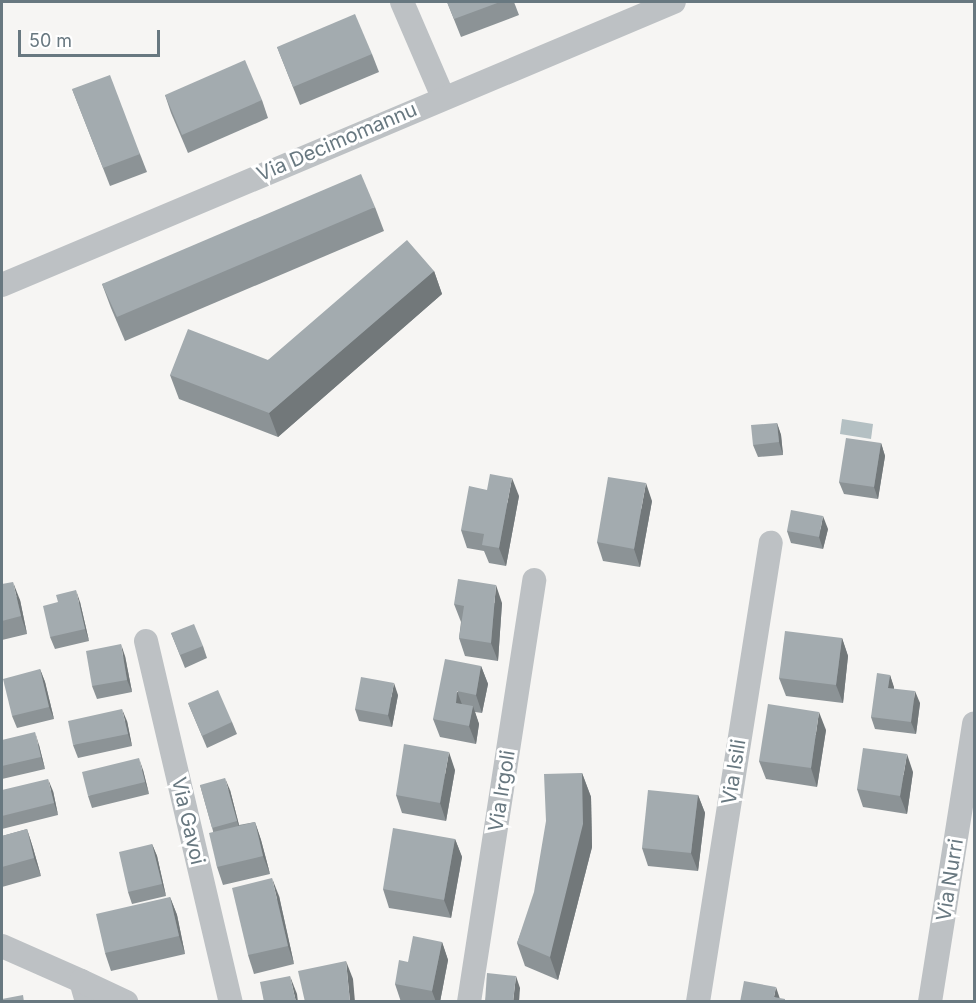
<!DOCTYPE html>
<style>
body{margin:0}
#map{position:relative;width:976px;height:1003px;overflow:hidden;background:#f6f5f3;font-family:Inter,sans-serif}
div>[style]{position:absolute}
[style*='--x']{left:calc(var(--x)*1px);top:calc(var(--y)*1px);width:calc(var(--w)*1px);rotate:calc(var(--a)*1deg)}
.water>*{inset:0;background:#b4c0c3}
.minor>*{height:24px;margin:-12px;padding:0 12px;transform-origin:12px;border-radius:12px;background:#bdc1c4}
.wall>*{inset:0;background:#8c9396}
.shaded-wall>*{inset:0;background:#72787a}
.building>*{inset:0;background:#a3abaf}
span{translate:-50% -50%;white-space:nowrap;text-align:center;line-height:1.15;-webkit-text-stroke:6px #fff;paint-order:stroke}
.street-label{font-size:20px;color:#687880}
.frame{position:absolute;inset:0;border:3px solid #687880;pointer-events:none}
.scale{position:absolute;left:18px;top:30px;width:142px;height:27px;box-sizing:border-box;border:3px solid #687880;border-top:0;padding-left:8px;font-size:18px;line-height:21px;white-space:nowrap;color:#687880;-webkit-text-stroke:4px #fff;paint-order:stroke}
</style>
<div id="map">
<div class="water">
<div style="clip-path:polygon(842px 419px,873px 424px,871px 439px,840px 434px)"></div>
</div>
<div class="minor">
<div style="--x:402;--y:2;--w:103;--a:66.7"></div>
<div style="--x:2;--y:285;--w:729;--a:-22.84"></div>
<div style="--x:146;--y:641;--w:371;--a:76.8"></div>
<div style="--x:2;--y:946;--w:86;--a:23.9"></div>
<div style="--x:81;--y:981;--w:22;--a:74"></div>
<div style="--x:81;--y:981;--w:50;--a:25"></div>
<div style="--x:469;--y:1002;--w:427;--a:-81.2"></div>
<div style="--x:698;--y:1002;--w:465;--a:-81"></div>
<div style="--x:930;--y:1002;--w:282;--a:-81"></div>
</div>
<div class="wall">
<div style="clip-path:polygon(447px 2px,514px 2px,519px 15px,461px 37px)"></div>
<div style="clip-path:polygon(277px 47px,372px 54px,379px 72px,300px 105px)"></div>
<div style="clip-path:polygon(72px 89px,140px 154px,147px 172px,110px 186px)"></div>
<div style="clip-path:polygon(165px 95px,262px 100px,268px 118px,188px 153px,171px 113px)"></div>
<div style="clip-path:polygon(375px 207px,384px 231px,125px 341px,111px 308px,102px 284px)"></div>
<div style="clip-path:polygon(434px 271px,442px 294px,278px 437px,179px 399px,170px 375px,268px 360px)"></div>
<div style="clip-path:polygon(777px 423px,781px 435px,783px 455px,758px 457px,753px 445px)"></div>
<div style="clip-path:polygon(881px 443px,885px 456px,878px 499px,844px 494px,839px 482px)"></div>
<div style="clip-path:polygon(519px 496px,506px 566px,489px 563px,484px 551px,467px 548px,461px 530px)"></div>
<div style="clip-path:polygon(652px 501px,640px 567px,603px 561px,597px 542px)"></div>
<div style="clip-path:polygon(828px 529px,823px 549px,791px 543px,787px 531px)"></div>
<div style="clip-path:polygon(2px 584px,20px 600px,27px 634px,2px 640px)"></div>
<div style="clip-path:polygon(80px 602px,89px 641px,55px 649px,50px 637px)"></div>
<div style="clip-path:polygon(502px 603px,498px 661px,465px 656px,459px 638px,461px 622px,454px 604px)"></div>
<div style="clip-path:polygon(171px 633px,203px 646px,207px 658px,185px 668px)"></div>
<div style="clip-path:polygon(842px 638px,848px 656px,843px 703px,786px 696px,779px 678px)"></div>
<div style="clip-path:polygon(125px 656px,132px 692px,97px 699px,92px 686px)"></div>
<div style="clip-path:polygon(481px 666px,488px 684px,482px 713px,475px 712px,479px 724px,476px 744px,440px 737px,433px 719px)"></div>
<div style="clip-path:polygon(40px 669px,45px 682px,54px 719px,17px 728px,12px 716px)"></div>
<div style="clip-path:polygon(890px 675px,894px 689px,920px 703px,916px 734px,875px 729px,871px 717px)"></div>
<div style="clip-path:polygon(398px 695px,392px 727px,359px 721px,355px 709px)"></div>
<div style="clip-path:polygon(188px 703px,232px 722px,237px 734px,207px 748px)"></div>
<div style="clip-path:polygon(127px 721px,132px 746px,78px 758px,73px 745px)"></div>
<div style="clip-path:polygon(826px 730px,817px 787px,766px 779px,759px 761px)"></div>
<div style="clip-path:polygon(2px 740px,39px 745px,45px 769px,2px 779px)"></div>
<div style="clip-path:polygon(143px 770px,149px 794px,92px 808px,88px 796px)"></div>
<div style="clip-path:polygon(455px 770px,446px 821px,402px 813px,396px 795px)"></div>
<div style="clip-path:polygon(913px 772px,907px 814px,863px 807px,857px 789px)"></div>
<div style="clip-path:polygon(582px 773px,591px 797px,592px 847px,558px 980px,525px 966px,517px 943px)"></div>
<div style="clip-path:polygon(200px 785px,230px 790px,239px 825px,255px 822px,261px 840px,270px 874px,223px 885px,217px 867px,213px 831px)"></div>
<div style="clip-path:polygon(2px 790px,53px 791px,58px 815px,2px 829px)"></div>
<div style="clip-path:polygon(698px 795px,705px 813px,698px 871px,648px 866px,642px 848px)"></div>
<div style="clip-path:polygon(27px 829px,33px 848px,41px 876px,2px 887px,2px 836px)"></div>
<div style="clip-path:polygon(455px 839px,462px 857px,451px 918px,389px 908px,383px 889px)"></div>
<div style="clip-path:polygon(152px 844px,157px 856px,166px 896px,132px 904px,128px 892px)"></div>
<div style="clip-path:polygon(279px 896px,294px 964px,254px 974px,248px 955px)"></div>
<div style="clip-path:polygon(170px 897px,177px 915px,185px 954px,111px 971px,105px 953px)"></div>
<div style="clip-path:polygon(442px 942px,448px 960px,440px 1002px,401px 1002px,395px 984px,408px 962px)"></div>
</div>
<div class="shaded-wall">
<div style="clip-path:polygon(434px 271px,442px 294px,278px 437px,269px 413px)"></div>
<div style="clip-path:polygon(777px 423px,781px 435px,783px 455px,779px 442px)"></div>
<div style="clip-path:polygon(881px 443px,885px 456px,878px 499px,874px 487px)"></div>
<div style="clip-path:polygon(512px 478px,519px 496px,506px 566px,499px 548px)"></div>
<div style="clip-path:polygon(646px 483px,652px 501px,640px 567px,634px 549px)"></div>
<div style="clip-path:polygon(823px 516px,828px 529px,823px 549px,819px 537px)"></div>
<div style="clip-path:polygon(13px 582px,20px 600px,27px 634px,21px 616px)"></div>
<div style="clip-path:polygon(496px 585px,502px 603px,498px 661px,491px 643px)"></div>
<div style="clip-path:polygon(76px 590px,80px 602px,89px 641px,85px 629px)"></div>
<div style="clip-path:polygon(842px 638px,848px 656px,843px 703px,836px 685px)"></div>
<div style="clip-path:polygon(121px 644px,125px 656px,132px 692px,127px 680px)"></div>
<div style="clip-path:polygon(481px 666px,488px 684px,482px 713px,476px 695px)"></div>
<div style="clip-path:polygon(40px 669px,45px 682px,54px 719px,49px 707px)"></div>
<div style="clip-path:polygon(890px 675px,894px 687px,893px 700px,888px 688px)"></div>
<div style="clip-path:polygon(394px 683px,398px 695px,392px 727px,388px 715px)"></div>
<div style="clip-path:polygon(457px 691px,464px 710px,456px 703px)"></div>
<div style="clip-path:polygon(915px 691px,920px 703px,916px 734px,911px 722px)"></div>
<div style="clip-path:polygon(473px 706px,479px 724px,476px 744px,469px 726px)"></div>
<div style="clip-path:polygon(122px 709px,127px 721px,132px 746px,128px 734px)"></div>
<div style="clip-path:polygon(819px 712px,826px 730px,817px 787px,811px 768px)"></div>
<div style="clip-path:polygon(35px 732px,39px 745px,45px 769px,41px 757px)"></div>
<div style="clip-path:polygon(449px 752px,455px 770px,446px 821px,440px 803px)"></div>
<div style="clip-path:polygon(907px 754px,913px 772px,907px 814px,900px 796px)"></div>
<div style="clip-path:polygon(139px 758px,143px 770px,149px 794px,145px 782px)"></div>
<div style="clip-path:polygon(582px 773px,591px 797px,592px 847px,558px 980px,550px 957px)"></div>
<div style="clip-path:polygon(225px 778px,230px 790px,241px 833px,237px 821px)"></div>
<div style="clip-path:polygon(48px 779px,53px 791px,58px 815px,54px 803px)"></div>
<div style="clip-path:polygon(698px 795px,705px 813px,698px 871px,691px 853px)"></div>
<div style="clip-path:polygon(255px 822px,261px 840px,270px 874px,263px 856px)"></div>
<div style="clip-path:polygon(27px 829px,33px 848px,41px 876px,34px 858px)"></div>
<div style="clip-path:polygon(455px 839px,462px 857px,451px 918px,444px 900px)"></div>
<div style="clip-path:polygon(152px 844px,157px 856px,166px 896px,162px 884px)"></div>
<div style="clip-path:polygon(272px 878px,279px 896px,294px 964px,288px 946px)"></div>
<div style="clip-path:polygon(170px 897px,177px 915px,185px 954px,179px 936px)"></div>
<div style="clip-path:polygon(442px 942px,448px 960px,440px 1002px,436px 1002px,432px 991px)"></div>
<div style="clip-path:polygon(346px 961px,353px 979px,355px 1002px,350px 1002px)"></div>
<div style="clip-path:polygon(290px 976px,297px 994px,298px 1002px,296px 1002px)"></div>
<div style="clip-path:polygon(516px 976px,520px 988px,519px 1002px,513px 1002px)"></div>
<div style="clip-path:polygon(776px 987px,781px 1002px,774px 997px)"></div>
</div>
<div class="building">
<div style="clip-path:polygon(447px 2px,500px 2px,454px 19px)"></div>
<div style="clip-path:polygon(355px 14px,372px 54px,293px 87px,277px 47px)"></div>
<div style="clip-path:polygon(245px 60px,262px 100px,182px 135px,165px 95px)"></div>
<div style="clip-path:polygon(110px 75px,140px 154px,103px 168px,72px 89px)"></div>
<div style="clip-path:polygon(361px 174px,375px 207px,117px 317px,102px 284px)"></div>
<div style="clip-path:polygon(407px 240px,434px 271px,269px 413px,170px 375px,188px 329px,268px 360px)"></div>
<div style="clip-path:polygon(777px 423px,779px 442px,753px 445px,751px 425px)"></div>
<div style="clip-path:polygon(846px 438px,881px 443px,874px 487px,839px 482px)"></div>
<div style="clip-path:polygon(490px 474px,512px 478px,499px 548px,482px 545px,484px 534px,461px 530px,469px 486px,487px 490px)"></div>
<div style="clip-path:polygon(608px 477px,646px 483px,634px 549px,597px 542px)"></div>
<div style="clip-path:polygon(791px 510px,823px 516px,819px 537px,787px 531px)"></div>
<div style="clip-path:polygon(458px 579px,496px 585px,491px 643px,459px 638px,464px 606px,454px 604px)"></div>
<div style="clip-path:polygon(13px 582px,21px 616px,2px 621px,2px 584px)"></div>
<div style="clip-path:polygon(76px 590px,85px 629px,50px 637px,43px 606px,58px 602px,56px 595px)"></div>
<div style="clip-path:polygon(194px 624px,203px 646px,180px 655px,171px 633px)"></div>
<div style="clip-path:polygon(785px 631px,842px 638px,836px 685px,779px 678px)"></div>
<div style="clip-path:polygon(121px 644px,127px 680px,92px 686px,86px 651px)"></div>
<div style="clip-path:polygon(445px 659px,481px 666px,476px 695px,457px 691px,456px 703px,473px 706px,469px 726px,433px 719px)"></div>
<div style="clip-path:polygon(40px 669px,49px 707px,12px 716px,3px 679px)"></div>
<div style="clip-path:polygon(877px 673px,890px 675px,888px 688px,915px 691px,911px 722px,871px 717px)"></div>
<div style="clip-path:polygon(361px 677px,394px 683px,388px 715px,355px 709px)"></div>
<div style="clip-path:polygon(218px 690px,232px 722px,202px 736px,188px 703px)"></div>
<div style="clip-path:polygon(768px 704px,819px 712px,811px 768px,759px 761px)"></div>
<div style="clip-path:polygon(122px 709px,128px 734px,73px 745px,68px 721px)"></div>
<div style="clip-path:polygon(35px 732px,41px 757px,2px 766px,2px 740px)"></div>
<div style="clip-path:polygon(404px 744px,449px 752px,440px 803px,396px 795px)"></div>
<div style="clip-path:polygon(863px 748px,907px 754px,900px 796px,857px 789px)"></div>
<div style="clip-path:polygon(139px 758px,145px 782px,88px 796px,82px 772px)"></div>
<div style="clip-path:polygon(582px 773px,583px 824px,550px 957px,517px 943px,534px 892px,546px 821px,544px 774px)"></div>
<div style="clip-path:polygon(225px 778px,237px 821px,212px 828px,200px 785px)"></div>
<div style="clip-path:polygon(48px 779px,54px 803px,2px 816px,2px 790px)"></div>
<div style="clip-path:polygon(648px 790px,698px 795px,691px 853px,642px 848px)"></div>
<div style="clip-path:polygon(255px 822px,263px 856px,217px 867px,209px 833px)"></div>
<div style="clip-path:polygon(393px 828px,455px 839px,444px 900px,383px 889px)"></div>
<div style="clip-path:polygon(27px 829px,34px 858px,2px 867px,2px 836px)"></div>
<div style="clip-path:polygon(152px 844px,162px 884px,128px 892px,119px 852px)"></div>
<div style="clip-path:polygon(272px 878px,288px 946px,248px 955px,232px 888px)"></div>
<div style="clip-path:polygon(170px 897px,179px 936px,105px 953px,96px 914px)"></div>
<div style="clip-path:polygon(413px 936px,442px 942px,432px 991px,395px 984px,399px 960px,408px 962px)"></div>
<div style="clip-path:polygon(346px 961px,350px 1002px,305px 1002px,298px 971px)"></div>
<div style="clip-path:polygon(487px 973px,516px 976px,513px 1002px,485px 1002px)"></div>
<div style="clip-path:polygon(290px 976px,296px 1002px,264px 1002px,260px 982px)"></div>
<div style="clip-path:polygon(744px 981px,776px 987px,774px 997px,785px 999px,785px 1002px,740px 1002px)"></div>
<div style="clip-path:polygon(23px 995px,24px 1002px,2px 1002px,2px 999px)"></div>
</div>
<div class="street-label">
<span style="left:337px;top:142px;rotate:-23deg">Via Decimomannu</span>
<span style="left:734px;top:772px;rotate:-81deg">Via Isili</span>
<span style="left:502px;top:791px;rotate:-81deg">Via Irgoli</span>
<span style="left:188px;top:821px;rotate:77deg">Via Gavoi</span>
<span style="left:950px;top:880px;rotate:-81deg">Via Nurri</span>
</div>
<div class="frame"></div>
<div class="scale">50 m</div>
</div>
